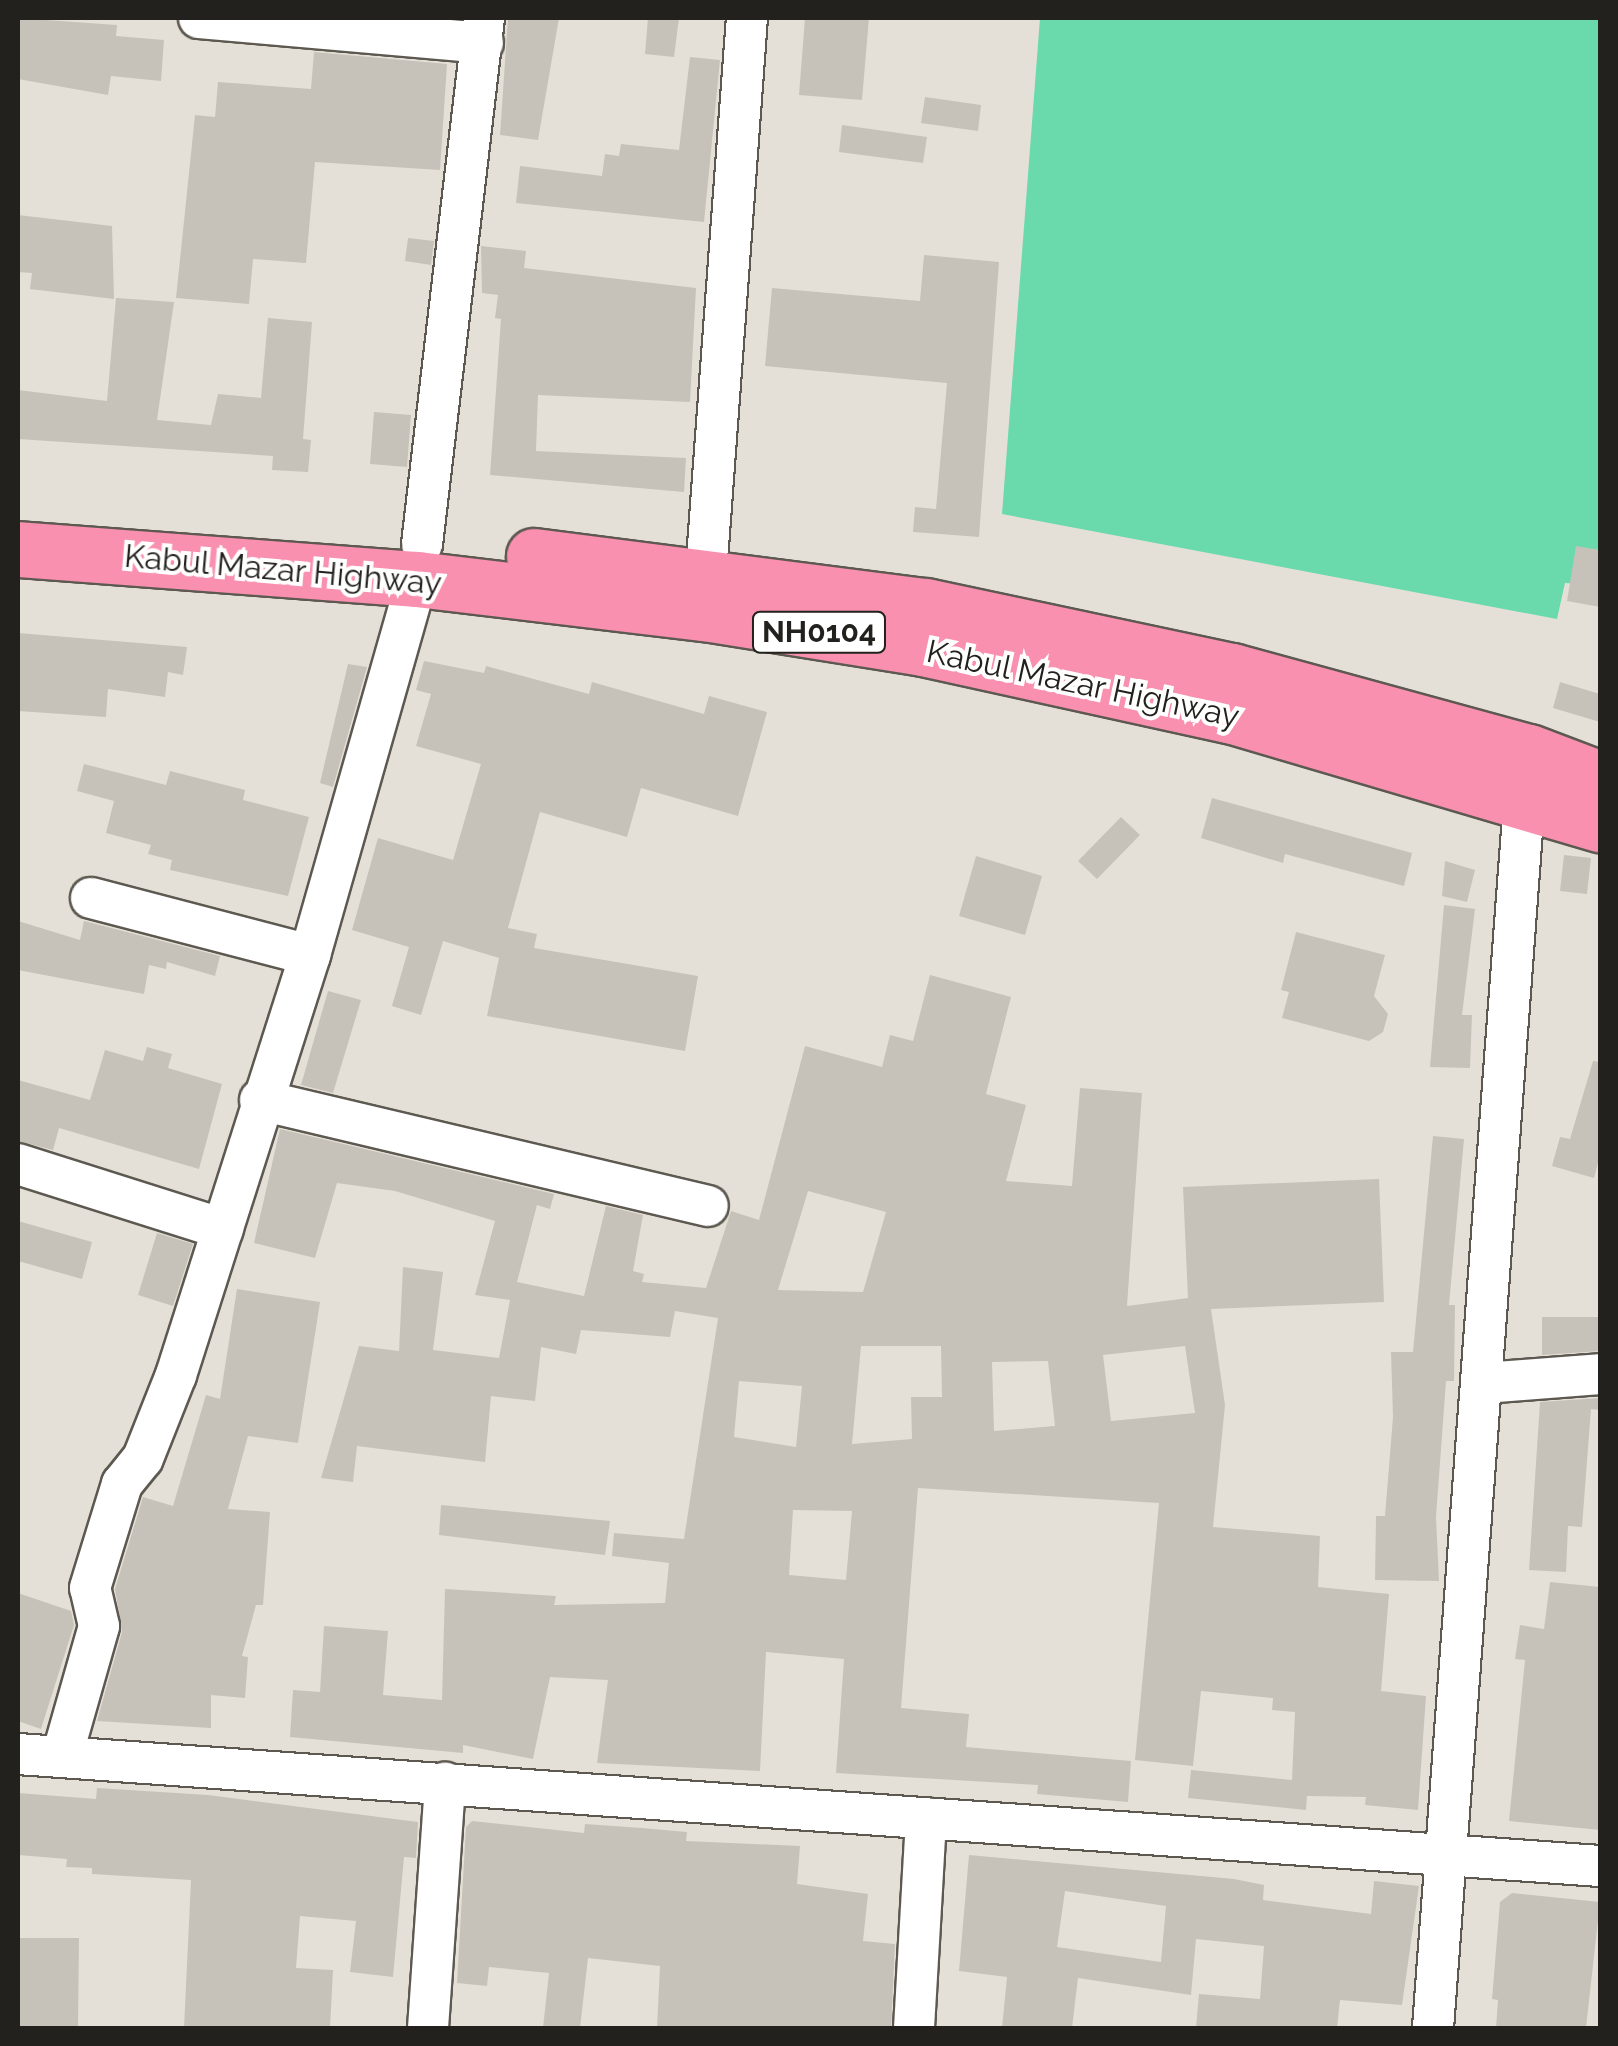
<!DOCTYPE html>
<style>
body{margin:0}
#map{position:relative;width:1618px;height:2046px;overflow:hidden;background:#e4e0d7;font-family:Raleway,sans-serif}
div>[style]{position:absolute}
[style*='--x']{left:calc(var(--x)*1px);top:calc(var(--y)*1px);width:calc(var(--w)*1px);rotate:calc(var(--a)*1deg)}
.green>*{inset:0;background:#6adaac}
.building>*{inset:0;background:#c6c2b9}
.roads{filter:drop-shadow(2px 0 #5d5951) drop-shadow(-2px 0 #5d5951) drop-shadow(0 2px #5d5951) drop-shadow(0 -2px #5d5951)}
.minor>*{height:40px;margin:-20px;padding:0 20px;transform-origin:20px;border-radius:20px;background:#fff}
.highway>*{height:55px;margin:-27.5px;padding:0 27.5px;transform-origin:27.5px;border-radius:27.5px;background:#f990b0}
span{translate:-50% -50%;white-space:nowrap;text-align:center;line-height:1.15;-webkit-text-stroke:8px #fff;paint-order:stroke}
.shield-label span{padding:2px 8px;background:#fff;border:2px solid;border-radius:8px;-webkit-text-stroke-width:0}
.shield-label{font-size:30px;color:#22211d;font-weight:700}
.street-label{font-size:32px;color:#22211d}
.frame{position:absolute;inset:0;border:20px solid #22211d;pointer-events:none}
</style>
<div id="map">
<div class="green">
<div style="clip-path:polygon(1040px 18px,1600px 18px,1600px 585px,1565px 583px,1557px 619px,1002px 514px)"></div>
</div>
<div class="building">
<div style="clip-path:polygon(18px 18px,117px 25px,116px 36px,164px 40px,161px 81px,111px 76px,108px 95px,18px 79px)"></div>
<div style="clip-path:polygon(508px 18px,559px 18px,538px 140px,500px 135px)"></div>
<div style="clip-path:polygon(648px 18px,679px 18px,674px 57px,645px 54px)"></div>
<div style="clip-path:polygon(805px 18px,869px 18px,862px 100px,799px 95px)"></div>
<div style="clip-path:polygon(314px 52px,447px 64px,440px 170px,315px 162px,306px 263px,253px 259px,249px 304px,176px 298px,195px 115px,215px 117px,218px 82px,311px 89px)"></div>
<div style="clip-path:polygon(690px 57px,720px 60px,704px 222px,516px 203px,520px 166px,602px 176px,605px 154px,619px 156px,621px 144px,679px 150px)"></div>
<div style="clip-path:polygon(925px 97px,981px 105px,978px 131px,921px 123px)"></div>
<div style="clip-path:polygon(842px 125px,927px 137px,923px 163px,839px 152px)"></div>
<div style="clip-path:polygon(18px 215px,112px 226px,114px 299px,30px 289px,32px 273px,18px 272px)"></div>
<div style="clip-path:polygon(408px 238px,434px 241px,431px 265px,405px 261px)"></div>
<div style="clip-path:polygon(481px 246px,526px 251px,524px 268px,696px 288px,690px 402px,538px 395px,536px 451px,686px 458px,684px 492px,490px 475px,501px 319px,495px 318px,498px 295px,482px 293px)"></div>
<div style="clip-path:polygon(924px 255px,999px 262px,979px 537px,913px 532px,915px 507px,936px 509px,947px 383px,765px 366px,772px 288px,920px 301px)"></div>
<div style="clip-path:polygon(116px 298px,174px 302px,157px 420px,211px 425px,218px 394px,261px 398px,268px 318px,312px 322px,303px 439px,311px 440px,308px 472px,272px 470px,273px 456px,18px 439px,18px 390px,107px 401px)"></div>
<div style="clip-path:polygon(374px 412px,411px 415px,407px 467px,370px 464px)"></div>
<div style="clip-path:polygon(1576px 546px,1600px 550px,1600px 607px,1567px 601px)"></div>
<div style="clip-path:polygon(18px 633px,187px 647px,183px 675px,168px 672px,165px 697px,108px 689px,106px 717px,18px 711px)"></div>
<div style="clip-path:polygon(424px 661px,484px 673px,486px 666px,589px 694px,592px 682px,704px 714px,709px 696px,767px 712px,738px 816px,641px 788px,627px 837px,540px 812px,508px 928px,537px 934px,534px 948px,698px 976px,685px 1051px,487px 1016px,499px 958px,443px 941px,421px 1015px,392px 1006px,409px 947px,352px 930px,378px 838px,453px 860px,481px 764px,416px 746px,431px 694px,416px 690px)"></div>
<div style="clip-path:polygon(348px 664px,367px 667px,333px 787px,320px 783px)"></div>
<div style="clip-path:polygon(1560px 682px,1600px 694px,1600px 722px,1553px 708px)"></div>
<div style="clip-path:polygon(84px 764px,166px 785px,170px 771px,245px 790px,243px 800px,309px 817px,288px 896px,170px 870px,172px 860px,148px 854px,151px 845px,106px 833px,114px 801px,77px 791px)"></div>
<div style="clip-path:polygon(1212px 798px,1412px 853px,1404px 886px,1285px 854px,1283px 863px,1201px 838px)"></div>
<div style="clip-path:polygon(1121px 817px,1140px 835px,1097px 879px,1078px 861px)"></div>
<div style="clip-path:polygon(1564px 855px,1591px 858px,1587px 894px,1560px 891px)"></div>
<div style="clip-path:polygon(976px 856px,1042px 876px,1025px 935px,959px 916px)"></div>
<div style="clip-path:polygon(1445px 861px,1475px 870px,1467px 902px,1442px 896px)"></div>
<div style="clip-path:polygon(1444px 905px,1475px 909px,1462px 1015px,1472px 1015px,1470px 1068px,1430px 1067px)"></div>
<div style="clip-path:polygon(18px 921px,80px 940px,84px 921px,220px 956px,215px 976px,167px 962px,166px 969px,149px 965px,144px 994px,18px 970px)"></div>
<div style="clip-path:polygon(1296px 932px,1385px 955px,1374px 996px,1388px 1014px,1383px 1032px,1369px 1041px,1282px 1018px,1289px 992px,1281px 990px)"></div>
<div style="clip-path:polygon(evenodd,930px 975px,1011px 997px,986px 1094px,1026px 1105px,1006px 1181px,1072px 1186px,1080px 1088px,1142px 1093px,1127px 1306px,1188px 1298px,1183px 1187px,1379px 1179px,1384px 1302px,1211px 1309px,1225px 1405px,1213px 1527px,1320px 1536px,1318px 1587px,1389px 1594px,1381px 1691px,1426px 1696px,1418px 1810px,1365px 1805px,1366px 1797px,1307px 1796px,1306px 1810px,1188px 1798px,1191px 1770px,1292px 1780px,1295px 1712px,1272px 1710px,1273px 1698px,1201px 1691px,1193px 1766px,1135px 1760px,1159px 1503px,918px 1488px,901px 1708px,969px 1714px,966px 1747px,1131px 1761px,1128px 1802px,1037px 1794px,1038px 1785px,836px 1773px,844px 1659px,766px 1652px,760px 1771px,597px 1763px,608px 1680px,550px 1677px,533px 1759px,463px 1745px,463px 1753px,290px 1737px,293px 1690px,320px 1692px,324px 1626px,388px 1631px,383px 1695px,442px 1700px,445px 1589px,556px 1596px,554px 1605px,665px 1603px,669px 1563px,612px 1556px,614px 1533px,684px 1539px,718px 1318px,675px 1311px,670px 1337px,581px 1330px,576px 1354px,541px 1347px,535px 1401px,491px 1396px,485px 1462px,357px 1446px,353px 1482px,321px 1478px,359px 1346px,399px 1351px,403px 1267px,443px 1272px,433px 1350px,499px 1358px,510px 1300px,475px 1295px,495px 1221px,395px 1191px,337px 1183px,315px 1258px,254px 1243px,280px 1129px,554px 1194px,550px 1209px,537px 1205px,517px 1282px,584px 1296px,606px 1206px,643px 1215px,633px 1271px,644px 1274px,642px 1282px,706px 1288px,731px 1211px,759px 1220px,805px 1046px,882px 1067px,890px 1035px,913px 1041px,930px 975px,808px 1191px,886px 1212px,863px 1292px,778px 1290px,808px 1191px,930px 975px,861px 1346px,941px 1346px,942px 1397px,911px 1397px,912px 1439px,852px 1444px,861px 1346px,930px 975px,1185px 1346px,1195px 1413px,1111px 1421px,1103px 1355px,1185px 1346px,930px 975px,1048px 1361px,1055px 1426px,994px 1431px,992px 1362px,1048px 1361px,930px 975px,739px 1381px,802px 1386px,796px 1447px,734px 1437px,739px 1381px,930px 975px,793px 1510px,852px 1511px,846px 1580px,789px 1575px,793px 1510px)"></div>
<div style="clip-path:polygon(328px 991px,361px 1000px,333px 1093px,301px 1085px)"></div>
<div style="clip-path:polygon(147px 1047px,172px 1054px,168px 1068px,222px 1084px,199px 1169px,59px 1128px,53px 1150px,18px 1141px,18px 1080px,90px 1100px,105px 1050px,143px 1061px)"></div>
<div style="clip-path:polygon(1593px 1061px,1600px 1062px,1600px 1155px,1594px 1178px,1552px 1166px,1560px 1137px,1570px 1139px)"></div>
<div style="clip-path:polygon(1433px 1136px,1464px 1139px,1449px 1305px,1455px 1305px,1454px 1381px,1446px 1381px,1436px 1517px,1439px 1581px,1375px 1580px,1376px 1516px,1385px 1516px,1393px 1417px,1391px 1352px,1413px 1352px)"></div>
<div style="clip-path:polygon(18px 1221px,92px 1242px,82px 1279px,18px 1261px)"></div>
<div style="clip-path:polygon(157px 1233px,193px 1244px,173px 1306px,138px 1295px)"></div>
<div style="clip-path:polygon(237px 1289px,320px 1302px,298px 1443px,248px 1436px,228px 1509px,270px 1512px,263px 1605px,256px 1605px,242px 1656px,248px 1657px,245px 1698px,211px 1695px,211px 1728px,97px 1721px,122px 1632px,115px 1589px,143px 1497px,173px 1506px,206px 1395px,220px 1399px)"></div>
<div style="clip-path:polygon(1542px 1317px,1600px 1317px,1600px 1351px,1542px 1355px)"></div>
<div style="clip-path:polygon(1600px 1398px,1600px 1410px,1591px 1409px,1582px 1527px,1568px 1526px,1566px 1572px,1529px 1570px,1540px 1402px)"></div>
<div style="clip-path:polygon(441px 1505px,610px 1521px,605px 1555px,439px 1535px)"></div>
<div style="clip-path:polygon(1550px 1582px,1600px 1587px,1600px 1830px,1509px 1821px,1525px 1660px,1515px 1659px,1520px 1625px,1544px 1629px)"></div>
<div style="clip-path:polygon(18px 1593px,71px 1611px,74px 1625px,41px 1729px,18px 1721px)"></div>
<div style="clip-path:polygon(97px 1788px,208px 1795px,418px 1822px,416px 1858px,404px 1857px,393px 1977px,350px 1972px,356px 1921px,300px 1916px,296px 1968px,333px 1970px,330px 2028px,184px 2028px,191px 1880px,92px 1874px,92px 1868px,66px 1867px,67px 1859px,18px 1855px,18px 1793px,96px 1799px)"></div>
<div style="clip-path:polygon(472px 1821px,584px 1833px,585px 1824px,642px 1828px,687px 1832px,686px 1841px,800px 1846px,797px 1884px,868px 1894px,863px 1941px,895px 1944px,891px 2028px,657px 2028px,660px 1966px,588px 1958px,580px 2028px,543px 2028px,549px 1973px,489px 1967px,487px 1986px,457px 1983px,466px 1827px)"></div>
<div style="clip-path:polygon(evenodd,969px 1855px,1234px 1879px,1264px 1885px,1263px 1900px,1371px 1914px,1374px 1881px,1419px 1886px,1402px 2005px,1340px 2000px,1337px 2028px,1196px 2028px,1199px 1994px,1260px 1999px,1264px 1946px,1196px 1939px,1191px 1995px,1078px 1978px,1072px 2028px,1002px 2028px,1007px 1977px,959px 1971px,969px 1855px,1065px 1891px,1166px 1906px,1161px 1962px,1057px 1947px,1065px 1891px)"></div>
<div style="clip-path:polygon(1512px 1893px,1600px 1902px,1586px 2028px,1496px 2028px,1498px 2000px,1492px 1999px,1500px 1902px)"></div>
<div style="clip-path:polygon(18px 1938px,79px 1938px,78px 2028px,18px 2028px)"></div>
</div>
<div class="roads">
<div class="minor">
<div style="--x:199;--y:18;--w:285;--a:5"></div>
<div style="--x:422;--y:544;--w:530;--a:-83.28"></div>
<div style="--x:706;--y:573;--w:557;--a:-85.78"></div>
<div style="--x:91;--y:898;--w:226;--a:14.6"></div>
<div style="--x:260;--y:1100;--w:460;--a:13.3"></div>
<div style="--x:18;--y:1164;--w:215;--a:17.6"></div>
<div style="--x:1484;--y:1383;--w:116;--a:-4.4"></div>
<div style="--x:18;--y:1754;--w:1586;--a:4.05"></div>
<div style="--x:62;--y:1756;--w:135;--a:-74.1"></div>
<div style="--x:99;--y:1626;--w:39;--a:-103"></div>
<div style="--x:90;--y:1588;--w:109;--a:-72.9"></div>
<div style="--x:122;--y:1484;--w:33;--a:-51"></div>
<div style="--x:143;--y:1458;--w:89;--a:-68.3"></div>
<div style="--x:176;--y:1375;--w:441;--a:-72.3"></div>
<div style="--x:310;--y:955;--w:391;--a:-74.1"></div>
<div style="--x:428;--y:2028;--w:246;--a:-86"></div>
<div style="--x:914;--y:2028;--w:210;--a:-86.7"></div>
<div style="--x:1433;--y:2028;--w:1255;--a:-85.75"></div>
</div>
<div class="highway">
<div style="--x:18;--y:549;--w:400;--a:4.3"></div>
<div style="--x:417;--y:579;--w:289;--a:6.8"></div>
<div style="--x:704;--y:613;--w:222;--a:9.1"></div>
<div style="--x:923;--y:648;--w:313;--a:12.4"></div>
<div style="--x:1229;--y:715;--w:387;--a:16.4"></div>
<div style="--x:534;--y:556;--w:395;--a:7.3"></div>
<div style="--x:926;--y:606;--w:313;--a:12"></div>
<div style="--x:1232;--y:671;--w:308;--a:15.3"></div>
<div style="--x:1529;--y:752;--w:76;--a:20.8"></div>
</div>
</div>
<div class="shield-label">
<span style="left:819px;top:632px">NH0104</span>
</div>
<div class="street-label">
<span style="left:283px;top:570px;rotate:5deg">Kabul Mazar Highway</span>
<span style="left:1083px;top:684px;rotate:12deg">Kabul Mazar Highway</span>
</div>
<div class="frame"></div>
</div>
